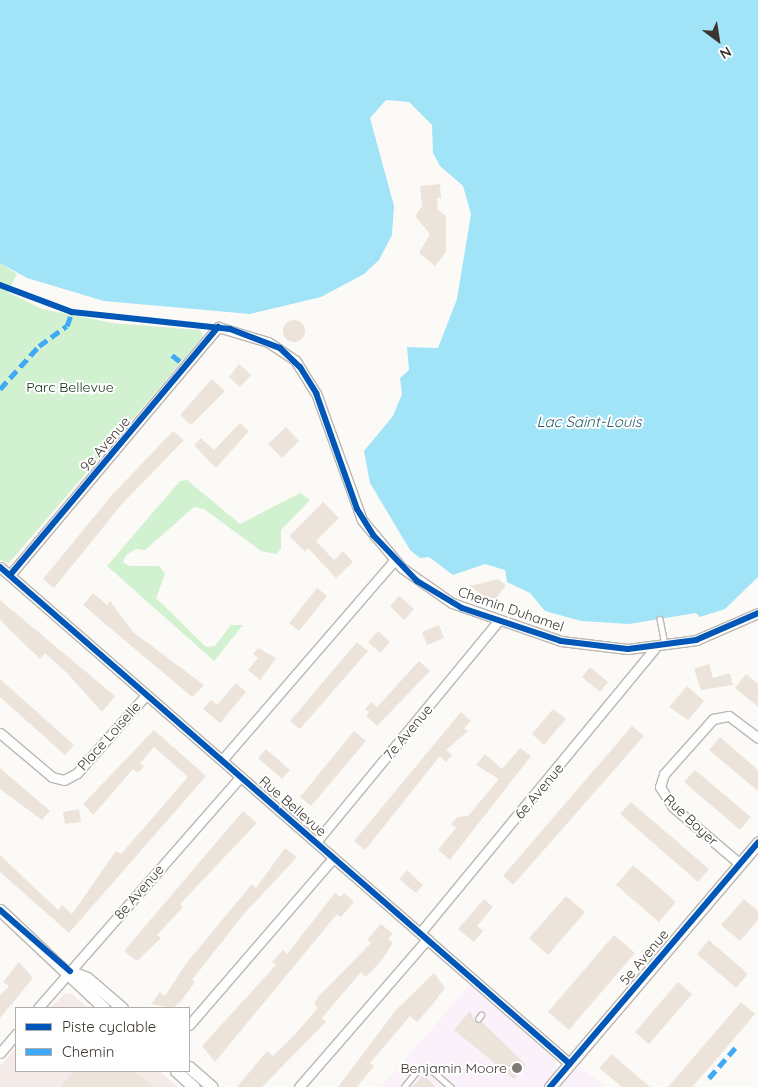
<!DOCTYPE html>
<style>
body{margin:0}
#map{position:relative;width:758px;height:1087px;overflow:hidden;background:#fcfaf7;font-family:Quicksand,sans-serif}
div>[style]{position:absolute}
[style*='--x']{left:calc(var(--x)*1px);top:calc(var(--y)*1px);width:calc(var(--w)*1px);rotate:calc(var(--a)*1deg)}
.commercial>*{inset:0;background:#fbf1fa}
.education>*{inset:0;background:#f4eae8}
.green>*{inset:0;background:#d2f1d0}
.water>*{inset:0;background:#a1e4f8}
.building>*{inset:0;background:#ece4da}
.round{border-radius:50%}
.roads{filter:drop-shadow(1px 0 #bbb7b3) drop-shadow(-1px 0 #bbb7b3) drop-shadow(0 1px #bbb7b3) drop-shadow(0 -1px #bbb7b3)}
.service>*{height:4.5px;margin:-2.25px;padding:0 2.25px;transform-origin:2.25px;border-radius:2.25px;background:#fffefe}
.minor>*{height:9px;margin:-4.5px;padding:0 4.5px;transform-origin:4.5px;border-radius:4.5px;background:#fffefe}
.tertiary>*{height:11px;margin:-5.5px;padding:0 5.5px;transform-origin:5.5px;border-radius:5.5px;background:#fffefe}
.quiet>*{height:5px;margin-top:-2.5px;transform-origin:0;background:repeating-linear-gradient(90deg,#3fa9f5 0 10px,transparent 0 15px)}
.cycleway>*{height:6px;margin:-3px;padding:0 3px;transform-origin:3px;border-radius:3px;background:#0057b8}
.dots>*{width:14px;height:14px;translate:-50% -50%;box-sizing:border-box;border:2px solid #fff;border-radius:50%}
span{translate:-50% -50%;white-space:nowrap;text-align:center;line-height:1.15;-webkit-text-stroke:4px #fff;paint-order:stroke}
.park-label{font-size:14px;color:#123115}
.street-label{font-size:14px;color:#3b352e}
.poi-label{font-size:14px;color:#3b352e}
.right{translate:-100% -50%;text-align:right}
.water-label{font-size:15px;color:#295e6e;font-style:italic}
.legend{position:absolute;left:15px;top:1007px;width:175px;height:65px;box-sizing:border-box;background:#fff;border:1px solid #b1aeab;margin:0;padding:6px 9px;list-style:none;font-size:15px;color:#3b352e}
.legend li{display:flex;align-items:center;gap:10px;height:25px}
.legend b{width:25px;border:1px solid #b1aeab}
.north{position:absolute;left:693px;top:15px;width:50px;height:50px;-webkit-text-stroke:4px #fff;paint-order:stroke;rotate:149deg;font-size:14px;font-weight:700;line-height:20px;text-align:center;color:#3b352e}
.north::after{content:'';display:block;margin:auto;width:18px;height:22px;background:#3b352e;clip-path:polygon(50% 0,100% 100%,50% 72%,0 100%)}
</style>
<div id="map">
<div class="commercial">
<div style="clip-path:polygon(470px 984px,554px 1059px,557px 1069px,543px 1087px,381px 1087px)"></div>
<div style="clip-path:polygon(580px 1066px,605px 1087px,561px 1087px)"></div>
</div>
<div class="education">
<div style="clip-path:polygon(66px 993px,72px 994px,88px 1008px,50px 1008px)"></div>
<div style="clip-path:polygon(16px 1048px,16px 1071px,159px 1071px,178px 1087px,0 1087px,0 1066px)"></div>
</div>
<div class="green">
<div style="clip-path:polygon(0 263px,17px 274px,8px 292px,42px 309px,113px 323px,200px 330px,203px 337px,9px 563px,0 560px)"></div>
<div style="clip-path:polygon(187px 480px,240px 524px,300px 493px,310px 500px,281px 530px,281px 549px,276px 554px,261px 551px,204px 509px,194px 507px,145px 550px,136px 549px,126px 555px,123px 562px,129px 566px,159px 566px,165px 574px,156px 598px,206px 647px,215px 646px,231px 625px,243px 625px,214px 661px,107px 566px,180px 481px)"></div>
</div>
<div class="water">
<div style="clip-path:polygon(0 0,758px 0,758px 577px,725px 609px,700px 617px,696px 613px,629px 624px,581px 621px,545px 611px,530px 593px,507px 582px,505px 570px,485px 564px,453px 575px,429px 557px,420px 558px,410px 550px,370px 483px,364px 451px,393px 416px,402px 394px,400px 378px,409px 370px,407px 347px,438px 348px,457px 299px,471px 214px,463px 186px,440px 166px,433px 153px,432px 125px,409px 102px,386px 100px,370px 118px,394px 206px,392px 235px,379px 260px,364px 274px,321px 297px,250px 314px,104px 301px,27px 278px,0 263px)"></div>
</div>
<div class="building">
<div style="clip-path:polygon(440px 184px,441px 198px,437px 198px,438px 210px,446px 216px,446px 252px,435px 266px,419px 253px,430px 234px,415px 216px,422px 206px,420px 186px)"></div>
<div class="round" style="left:283px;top:320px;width:22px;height:22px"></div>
<div style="clip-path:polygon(239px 364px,251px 375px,240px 387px,229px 377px)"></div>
<div style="clip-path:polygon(212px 379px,225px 391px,191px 425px,180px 415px)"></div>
<div style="clip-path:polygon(240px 423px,249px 431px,216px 468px,194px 445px,201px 438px,214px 450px)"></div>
<div style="clip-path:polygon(286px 427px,299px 441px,282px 458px,268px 444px)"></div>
<div style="clip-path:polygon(173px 431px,184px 440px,122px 504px,54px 588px,43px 579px,112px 495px)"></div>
<div style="clip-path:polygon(323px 502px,339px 518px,316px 541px,334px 560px,343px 551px,353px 562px,336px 578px,308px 548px,305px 552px,289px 536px)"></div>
<div style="clip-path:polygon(498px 579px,506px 585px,493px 603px,470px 586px)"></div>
<div style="clip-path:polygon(317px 588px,327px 596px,299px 631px,289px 623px)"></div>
<div style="clip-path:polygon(93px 593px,107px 605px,110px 601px,133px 632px,204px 685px,192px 697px,83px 605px)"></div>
<div style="clip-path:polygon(399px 596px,414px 609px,404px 620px,390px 606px)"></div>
<div style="clip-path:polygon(0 600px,115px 696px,102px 712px,67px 673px,45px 653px,40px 659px,5px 625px,0 619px)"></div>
<div style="clip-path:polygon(439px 625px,444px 638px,427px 645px,422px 632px)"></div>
<div style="clip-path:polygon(378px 631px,390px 642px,380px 653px,368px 642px)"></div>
<div style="clip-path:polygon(357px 642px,368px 651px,300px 729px,290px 721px)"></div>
<div style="clip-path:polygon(258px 648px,276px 658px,260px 680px,248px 670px,258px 658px,253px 654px)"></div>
<div style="clip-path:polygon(419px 661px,430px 671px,377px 726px,366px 716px,369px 712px,365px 709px,371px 702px,377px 707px)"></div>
<div style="clip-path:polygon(709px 664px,713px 678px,730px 673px,733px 685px,701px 690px,694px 669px)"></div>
<div style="clip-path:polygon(590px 667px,608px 682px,600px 692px,582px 677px)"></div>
<div style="clip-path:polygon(746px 674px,758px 684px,758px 707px,735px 688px)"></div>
<div style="clip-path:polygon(0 679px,74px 745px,65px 755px,0 697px)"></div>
<div style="clip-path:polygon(236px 683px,246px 692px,220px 723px,203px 709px,211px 700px,217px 705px)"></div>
<div style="clip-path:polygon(687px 686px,704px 701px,688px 720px,669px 707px)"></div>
<div style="clip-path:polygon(553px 709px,566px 719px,544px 745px,532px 734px)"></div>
<div style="clip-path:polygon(461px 712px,471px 721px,464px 728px,468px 731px,446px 750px,452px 755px,446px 762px,440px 756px,365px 850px,354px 841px)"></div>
<div style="clip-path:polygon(632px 726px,644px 736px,513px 885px,503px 876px)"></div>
<div style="clip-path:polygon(154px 730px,206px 776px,69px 933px,0 872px,0 855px,58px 910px,62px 905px,72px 914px,116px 851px,121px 854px,188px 777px,154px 747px,140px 763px,144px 766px,138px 773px,133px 769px,93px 815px,83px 804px)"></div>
<div style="clip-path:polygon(354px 731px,366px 741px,311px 806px,300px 797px)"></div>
<div style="clip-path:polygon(720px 737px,758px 770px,758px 791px,709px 750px)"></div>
<div style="clip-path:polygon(520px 748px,531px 756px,450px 860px,438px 850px,456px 828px,451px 824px,457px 817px,468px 816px,499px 779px,476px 765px,485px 754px,502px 769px)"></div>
<div style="clip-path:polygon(266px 749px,290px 770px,282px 779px,258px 758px)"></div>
<div style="clip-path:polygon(0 768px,50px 811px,42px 820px,0 789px)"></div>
<div style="clip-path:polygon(695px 770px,751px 817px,740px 830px,684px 782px)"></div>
<div style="clip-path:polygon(631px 802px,709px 869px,698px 882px,620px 814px)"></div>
<div style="clip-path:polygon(79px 809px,81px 822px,65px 824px,63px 812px)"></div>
<div style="clip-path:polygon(243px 811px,257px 823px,180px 904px,183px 907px,157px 935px,161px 938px,137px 961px,124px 951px)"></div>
<div style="clip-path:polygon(285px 848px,297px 857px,243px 915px,192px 980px,195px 982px,181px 1001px,173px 1008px,151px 1004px,160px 992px,165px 996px,185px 965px,252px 884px,256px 888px)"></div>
<div style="clip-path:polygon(633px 865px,676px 902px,659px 922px,616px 885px)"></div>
<div style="clip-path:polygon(407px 870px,423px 885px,416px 893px,399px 879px)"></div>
<div style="clip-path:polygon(335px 893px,340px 897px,344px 893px,354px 902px,341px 917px,337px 914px,215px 1062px,202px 1046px,276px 965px,272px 962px,283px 950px,287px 954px)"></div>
<div style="clip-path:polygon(566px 896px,585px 912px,548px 955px,529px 938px)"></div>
<div style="clip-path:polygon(484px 899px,493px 907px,477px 926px,483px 931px,474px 942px,458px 929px)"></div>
<div style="clip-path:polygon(744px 899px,758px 911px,758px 920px,740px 941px,721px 925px)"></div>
<div style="clip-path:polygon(381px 924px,393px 934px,388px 938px,393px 943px,381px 961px,366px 977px,361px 972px,322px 1018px,326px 1022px,262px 1087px,237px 1087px,267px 1051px,273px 1056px,296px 1033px,318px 1008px,314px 1004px,318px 997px,371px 943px,367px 940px)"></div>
<div style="clip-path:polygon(614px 935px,635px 953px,569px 1030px,548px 1012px)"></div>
<div style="clip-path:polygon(709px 940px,748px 974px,736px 988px,697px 954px)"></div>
<div style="clip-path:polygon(19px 962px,33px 978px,0 1018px,0 995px,9px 986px,3px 982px)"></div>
<div style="clip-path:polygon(434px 973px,445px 988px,432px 1005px,417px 1022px,410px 1016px,370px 1063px,374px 1066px,357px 1087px,338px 1087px,396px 1010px)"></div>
<div style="clip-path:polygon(678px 982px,692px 994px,649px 1044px,635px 1032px)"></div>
<div style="clip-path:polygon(741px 1002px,755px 1014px,722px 1053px,692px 1087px,668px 1087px)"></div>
<div style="clip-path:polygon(470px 1011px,475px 1022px,481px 1021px,526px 1065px,514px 1079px,454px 1030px)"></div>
<div style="clip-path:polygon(612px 1054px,622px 1063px,650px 1087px,622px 1087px,599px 1068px)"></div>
<div style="clip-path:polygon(74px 1071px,135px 1071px,154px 1087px,60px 1087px)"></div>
<div style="clip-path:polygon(423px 1075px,436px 1087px,412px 1087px)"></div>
</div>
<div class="roads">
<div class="service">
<div style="--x:660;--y:619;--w:26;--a:79"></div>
<div style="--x:478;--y:1019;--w:5;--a:-53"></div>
<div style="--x:404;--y:1087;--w:22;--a:-51"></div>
<div style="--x:418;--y:1070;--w:11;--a:-10"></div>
<div style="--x:429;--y:1068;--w:29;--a:41"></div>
</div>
<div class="minor">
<div style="--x:0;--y:567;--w:756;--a:41.09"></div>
<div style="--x:10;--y:575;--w:324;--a:-50"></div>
<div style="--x:218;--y:327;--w:52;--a:16.7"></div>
<div style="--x:268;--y:342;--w:32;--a:34"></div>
<div style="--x:295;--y:360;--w:39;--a:58"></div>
<div style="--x:316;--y:393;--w:135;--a:70.1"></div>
<div style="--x:362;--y:520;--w:62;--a:50.2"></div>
<div style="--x:402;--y:568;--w:61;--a:35"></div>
<div style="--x:452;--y:603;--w:115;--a:19.2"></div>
<div style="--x:561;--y:641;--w:67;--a:6.8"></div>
<div style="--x:628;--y:649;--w:69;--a:-7.5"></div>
<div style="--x:696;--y:640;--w:68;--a:-23.5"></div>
<div style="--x:0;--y:733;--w:68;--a:40.2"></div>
<div style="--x:52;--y:777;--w:12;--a:14"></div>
<div style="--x:64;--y:780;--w:15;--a:-28"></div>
<div style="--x:77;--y:773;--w:104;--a:-48.5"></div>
<div style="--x:222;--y:760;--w:263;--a:-49.2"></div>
<div style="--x:316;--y:842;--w:286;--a:-50.5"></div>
<div style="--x:740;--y:864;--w:88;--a:-139.6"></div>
<div style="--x:673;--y:807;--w:24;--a:-123"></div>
<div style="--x:660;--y:787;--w:14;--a:-73"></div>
<div style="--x:664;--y:774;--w:74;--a:-48.3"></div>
<div style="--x:713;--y:719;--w:16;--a:-11"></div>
<div style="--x:729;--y:716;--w:36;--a:37"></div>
<div style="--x:420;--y:933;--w:368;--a:-50.5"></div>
<div style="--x:38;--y:1008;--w:307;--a:-48.8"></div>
<div style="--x:189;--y:1025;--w:221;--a:-49.2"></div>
<div style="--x:0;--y:1053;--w:25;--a:-50"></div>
<div style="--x:299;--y:1087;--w:196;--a:-49.1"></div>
</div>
<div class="tertiary">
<div style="--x:0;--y:910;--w:143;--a:43.3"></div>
<div style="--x:70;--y:971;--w:18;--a:22"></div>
<div style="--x:87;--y:978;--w:46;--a:40.6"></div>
<div style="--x:189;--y:1067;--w:30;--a:41"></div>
<div style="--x:176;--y:1071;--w:24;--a:42"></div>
<div style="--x:550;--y:1087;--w:321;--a:-49.6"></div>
</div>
</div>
<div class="quiet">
<div style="--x:172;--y:355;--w:19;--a:39"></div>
<div style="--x:0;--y:389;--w:58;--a:-47.8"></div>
<div style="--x:39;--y:346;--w:34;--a:-36"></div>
<div style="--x:67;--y:326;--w:15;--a:-70"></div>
<div style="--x:709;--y:1078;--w:41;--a:-48.9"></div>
</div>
<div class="cycleway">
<div style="--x:0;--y:285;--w:77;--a:20.6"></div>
<div style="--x:72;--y:312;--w:159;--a:6.1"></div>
<div style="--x:230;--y:329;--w:53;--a:20.8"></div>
<div style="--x:280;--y:348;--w:28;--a:44"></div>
<div style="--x:300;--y:367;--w:31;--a:58"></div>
<div style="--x:316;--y:393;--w:123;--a:70.5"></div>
<div style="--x:357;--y:509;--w:31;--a:58"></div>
<div style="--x:373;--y:535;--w:64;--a:46.3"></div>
<div style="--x:417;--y:581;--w:52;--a:31"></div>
<div style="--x:462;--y:608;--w:104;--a:18.4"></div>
<div style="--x:561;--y:641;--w:67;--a:6.8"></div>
<div style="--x:628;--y:649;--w:69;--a:-7.5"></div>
<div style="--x:696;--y:640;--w:68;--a:-23.5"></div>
<div style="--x:0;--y:567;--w:756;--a:41.09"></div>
<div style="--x:10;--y:575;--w:324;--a:-50"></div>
<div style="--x:0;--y:910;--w:93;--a:41.1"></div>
<div style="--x:550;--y:1087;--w:321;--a:-49.6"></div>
</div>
<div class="dots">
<div style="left:517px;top:1068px;background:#7f7a74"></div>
</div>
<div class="park-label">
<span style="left:70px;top:387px">Parc Bellevue</span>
</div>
<div class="street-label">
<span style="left:105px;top:444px;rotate:-49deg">9e Avenue</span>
<span style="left:511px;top:609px;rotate:19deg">Chemin Duhamel</span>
<span style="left:408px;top:732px;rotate:-50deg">7e Avenue</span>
<span style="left:109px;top:736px;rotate:-48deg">Place Loiselle</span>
<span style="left:539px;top:791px;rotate:-50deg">6e Avenue</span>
<span style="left:293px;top:806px;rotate:41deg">Rue Bellevue</span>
<span style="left:691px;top:820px;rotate:43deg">Rue Boyer</span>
<span style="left:139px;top:892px;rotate:-49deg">8e Avenue</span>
<span style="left:644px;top:957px;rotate:-50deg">5e Avenue</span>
</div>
<div class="poi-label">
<span class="right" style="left:507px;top:1068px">Benjamin Moore</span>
</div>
<div class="water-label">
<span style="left:589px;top:422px">Lac Saint-Louis</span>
</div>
<ul class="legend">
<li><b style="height:6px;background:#0057b8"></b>Piste cyclable</li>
<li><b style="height:6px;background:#3fa9f5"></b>Chemin</li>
</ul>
<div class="north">N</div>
</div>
